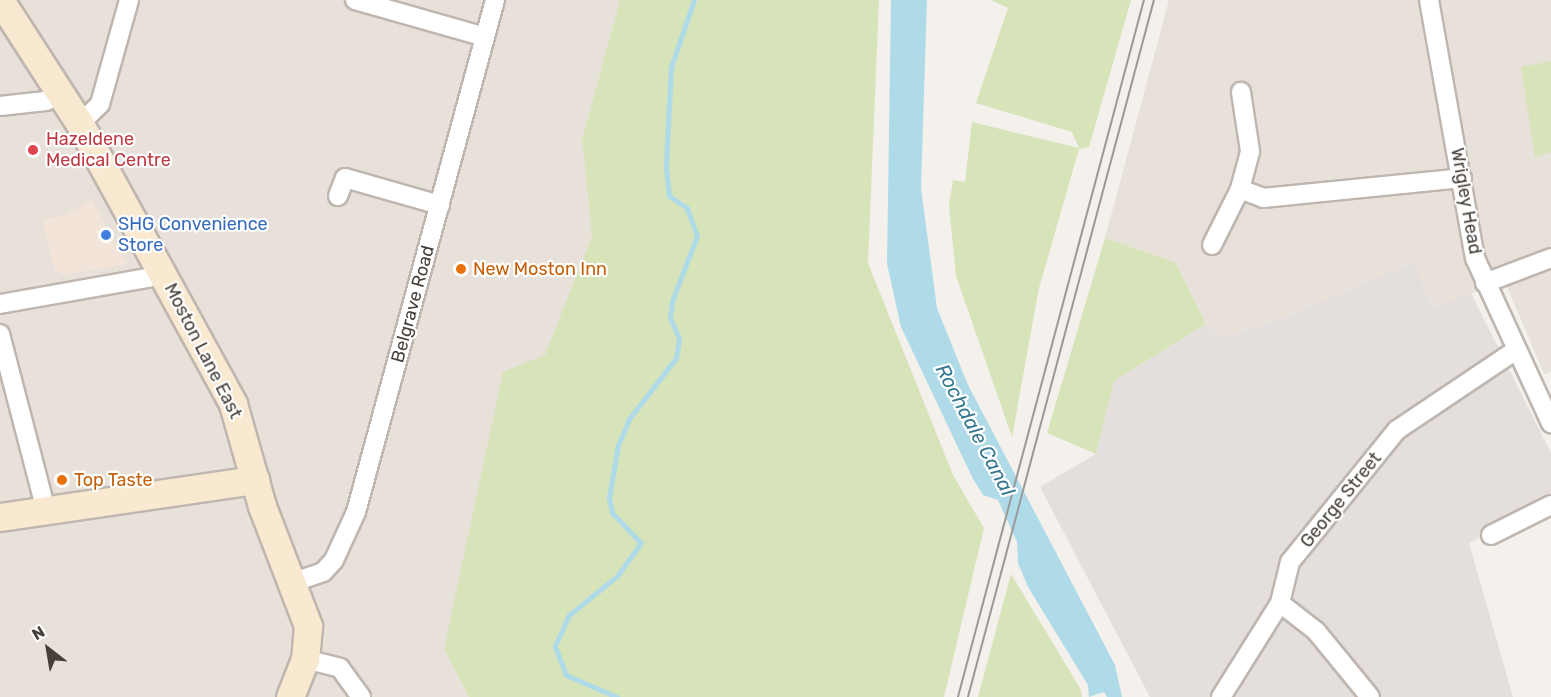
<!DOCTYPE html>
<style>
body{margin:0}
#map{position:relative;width:1551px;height:697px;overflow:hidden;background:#f4f0ec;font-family:Rubik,sans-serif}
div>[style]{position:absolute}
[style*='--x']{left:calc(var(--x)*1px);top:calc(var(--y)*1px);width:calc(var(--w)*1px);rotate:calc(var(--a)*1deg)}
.residential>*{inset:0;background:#e7e1da}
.commercial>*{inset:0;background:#f3e4da}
.industrial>*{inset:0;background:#e4dfdd}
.green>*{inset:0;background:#d7e3b9}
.water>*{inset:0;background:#afdbe9}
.stream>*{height:5px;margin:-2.5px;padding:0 2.5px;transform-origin:2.5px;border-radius:2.5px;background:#afdbe9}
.roads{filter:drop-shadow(2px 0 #bfb6af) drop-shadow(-2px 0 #bfb6af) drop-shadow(0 2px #bfb6af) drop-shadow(0 -2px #bfb6af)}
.street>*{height:18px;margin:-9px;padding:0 9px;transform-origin:9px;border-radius:9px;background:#fff}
.secondary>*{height:27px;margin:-13.5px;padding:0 13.5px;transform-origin:13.5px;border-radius:13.5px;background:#f9e9d1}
.tram>*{height:1.5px;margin:-0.75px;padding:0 0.75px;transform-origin:0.75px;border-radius:0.75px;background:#999}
.dots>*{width:16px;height:16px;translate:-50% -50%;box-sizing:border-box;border:3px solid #fff;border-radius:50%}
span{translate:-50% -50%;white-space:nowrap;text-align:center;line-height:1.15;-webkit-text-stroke:4.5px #fff;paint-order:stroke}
.health-label{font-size:18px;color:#be3a42}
.left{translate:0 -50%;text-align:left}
.street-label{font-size:18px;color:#47403a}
.shop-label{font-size:18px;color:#366cbe}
.food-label{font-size:18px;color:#c56008}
.water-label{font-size:20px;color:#377a91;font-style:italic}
.north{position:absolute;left:18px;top:619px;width:60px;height:60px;-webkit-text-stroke:4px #fff;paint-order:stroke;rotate:329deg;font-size:16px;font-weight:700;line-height:24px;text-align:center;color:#47403a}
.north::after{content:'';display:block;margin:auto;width:21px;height:27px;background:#47403a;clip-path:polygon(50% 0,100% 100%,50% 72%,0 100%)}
</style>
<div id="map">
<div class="residential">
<div style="clip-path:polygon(0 0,620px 0,582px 139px,592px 236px,444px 649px,469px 697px,0 697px)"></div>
<div style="clip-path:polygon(1169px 0,1551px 0,1551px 372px,1544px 374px,1505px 282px,1432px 307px,1414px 262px,1262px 326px,1219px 337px,1206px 324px,1175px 262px,1105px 238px)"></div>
</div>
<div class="commercial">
<div style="clip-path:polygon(92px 200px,127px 264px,64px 275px,55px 270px,42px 220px,65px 215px)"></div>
</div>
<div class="industrial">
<div style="clip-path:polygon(1414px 262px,1432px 307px,1471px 293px,1551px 453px,1551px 502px,1469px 543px,1513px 697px,1150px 697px,1040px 487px,1096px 454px,1114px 381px,1206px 324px,1219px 337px,1262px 326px)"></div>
</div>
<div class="green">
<div style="clip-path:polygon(620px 0,879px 0,868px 263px,953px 475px,984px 528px,944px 697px,469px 697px,444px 649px,503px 372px,545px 355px,592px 236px,582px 139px)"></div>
<div style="clip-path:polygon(991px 0,1131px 0,1089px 147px,1079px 149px,1039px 288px,1012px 437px,956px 276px,949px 206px,953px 180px,965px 182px,972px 122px,1079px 148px,1072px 132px,976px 103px,1008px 8px)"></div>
<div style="clip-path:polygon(1551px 61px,1551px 152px,1535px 157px,1521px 67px)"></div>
<div style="clip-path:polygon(1105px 238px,1175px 262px,1206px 324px,1114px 381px,1096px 454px,1047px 433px)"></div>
<div style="clip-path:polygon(1011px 574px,1081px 690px,1082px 697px,978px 697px)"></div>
</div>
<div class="water">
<div style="clip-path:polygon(891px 0,927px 0,921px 188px,937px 308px,968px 385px,1115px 665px,1122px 697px,1107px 697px,1104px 692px,1089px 697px,1088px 685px,1028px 587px,1018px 563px,1017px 542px,998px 500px,983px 495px,973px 479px,901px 327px,887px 264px)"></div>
</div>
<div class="stream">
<div style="--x:617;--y:697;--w:56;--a:-156.7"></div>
<div style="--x:566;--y:675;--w:31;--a:-111"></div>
<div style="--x:555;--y:646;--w:34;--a:-66"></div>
<div style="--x:569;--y:615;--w:62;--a:-39.1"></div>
<div style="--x:617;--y:576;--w:41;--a:-54"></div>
<div style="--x:641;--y:543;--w:42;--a:-134"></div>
<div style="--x:612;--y:513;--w:16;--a:-101"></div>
<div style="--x:609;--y:497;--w:53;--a:-80.2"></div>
<div style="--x:618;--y:445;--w:28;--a:-67"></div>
<div style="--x:629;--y:419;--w:77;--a:-52.4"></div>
<div style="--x:676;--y:358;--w:20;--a:-81"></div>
<div style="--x:679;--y:338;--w:22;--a:-114"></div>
<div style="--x:670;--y:318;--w:17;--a:-83"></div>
<div style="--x:672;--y:301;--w:70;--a:-69"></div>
<div style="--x:697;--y:236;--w:30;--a:-110"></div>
<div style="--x:687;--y:208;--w:22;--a:-146"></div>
<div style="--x:669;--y:196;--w:31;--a:-96"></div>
<div style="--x:666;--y:165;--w:98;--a:-87.1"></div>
<div style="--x:671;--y:67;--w:71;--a:-71.1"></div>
</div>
<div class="roads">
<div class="street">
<div style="--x:355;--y:0;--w:135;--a:15.9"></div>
<div style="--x:1429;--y:0;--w:262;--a:79.9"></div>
<div style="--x:1475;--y:258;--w:182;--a:65.3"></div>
<div style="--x:0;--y:106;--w:46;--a:-6.2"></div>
<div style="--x:46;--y:101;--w:17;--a:-28"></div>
<div style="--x:80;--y:124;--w:28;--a:-45"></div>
<div style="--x:100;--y:104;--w:108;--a:-74.4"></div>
<div style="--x:1240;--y:189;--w:25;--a:21"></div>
<div style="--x:1263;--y:198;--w:200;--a:-5.7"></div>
<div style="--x:338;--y:196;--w:19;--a:-69"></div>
<div style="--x:345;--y:178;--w:99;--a:15.9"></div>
<div style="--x:1212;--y:245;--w:63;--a:-63.4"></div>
<div style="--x:1240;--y:189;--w:39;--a:-75"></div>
<div style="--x:1250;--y:151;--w:60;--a:-98.7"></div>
<div style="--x:1485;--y:283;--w:71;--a:-20.7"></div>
<div style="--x:0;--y:304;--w:150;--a:-10"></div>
<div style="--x:148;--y:278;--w:16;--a:-27"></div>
<div style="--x:0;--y:334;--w:183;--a:75.4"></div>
<div style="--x:1491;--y:535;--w:67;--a:-26.6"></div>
<div style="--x:294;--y:582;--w:31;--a:-19"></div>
<div style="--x:323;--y:572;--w:16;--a:-47"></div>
<div style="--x:334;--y:560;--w:53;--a:-65.4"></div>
<div style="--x:356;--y:512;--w:531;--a:-74.81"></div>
<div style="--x:1280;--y:603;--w:46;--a:37.9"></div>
<div style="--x:1316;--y:631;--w:85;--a:50.7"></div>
<div style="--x:305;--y:659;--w:36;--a:14"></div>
<div style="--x:340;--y:668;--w:36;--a:54"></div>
<div style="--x:1221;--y:697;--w:111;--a:-57.9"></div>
<div style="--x:1280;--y:603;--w:42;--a:-76.3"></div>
<div style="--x:1290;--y:562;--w:170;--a:-51"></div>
<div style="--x:1397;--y:430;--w:143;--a:-33.9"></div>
</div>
<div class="secondary">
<div style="--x:0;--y:0;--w:148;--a:57.2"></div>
<div style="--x:80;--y:124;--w:319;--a:61.3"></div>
<div style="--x:233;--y:404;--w:106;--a:74.1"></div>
<div style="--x:262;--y:506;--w:129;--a:69"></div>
<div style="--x:308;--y:626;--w:33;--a:95"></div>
<div style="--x:305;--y:659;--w:41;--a:111.5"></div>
<div style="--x:0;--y:517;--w:258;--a:-8.3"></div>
</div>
</div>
<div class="tram">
<div style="--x:958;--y:697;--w:721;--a:-75.06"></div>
<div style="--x:968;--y:697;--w:721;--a:-75.06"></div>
</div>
<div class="dots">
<div style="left:33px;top:150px;background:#e0444e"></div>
<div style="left:106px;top:235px;background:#3f7fe0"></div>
<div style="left:461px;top:269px;background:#e8710a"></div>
<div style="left:62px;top:480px;background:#e8710a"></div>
</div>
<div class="health-label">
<span class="left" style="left:46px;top:150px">Hazeldene<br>Medical Centre</span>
</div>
<div class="street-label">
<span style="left:1466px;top:201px;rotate:80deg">Wrigley Head</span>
<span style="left:413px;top:304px;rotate:-75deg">Belgrave Road</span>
<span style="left:203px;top:351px;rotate:63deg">Moston Lane East</span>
<span style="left:1341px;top:500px;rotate:-51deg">George Street</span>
</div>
<div class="shop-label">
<span class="left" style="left:118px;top:235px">SHG Convenience<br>Store</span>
</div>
<div class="food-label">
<span class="left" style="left:473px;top:269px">New Moston Inn</span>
<span class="left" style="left:74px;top:480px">Top Taste</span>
</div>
<div class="water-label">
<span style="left:975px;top:430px;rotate:62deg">Rochdale Canal</span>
</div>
<div class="north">N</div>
</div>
